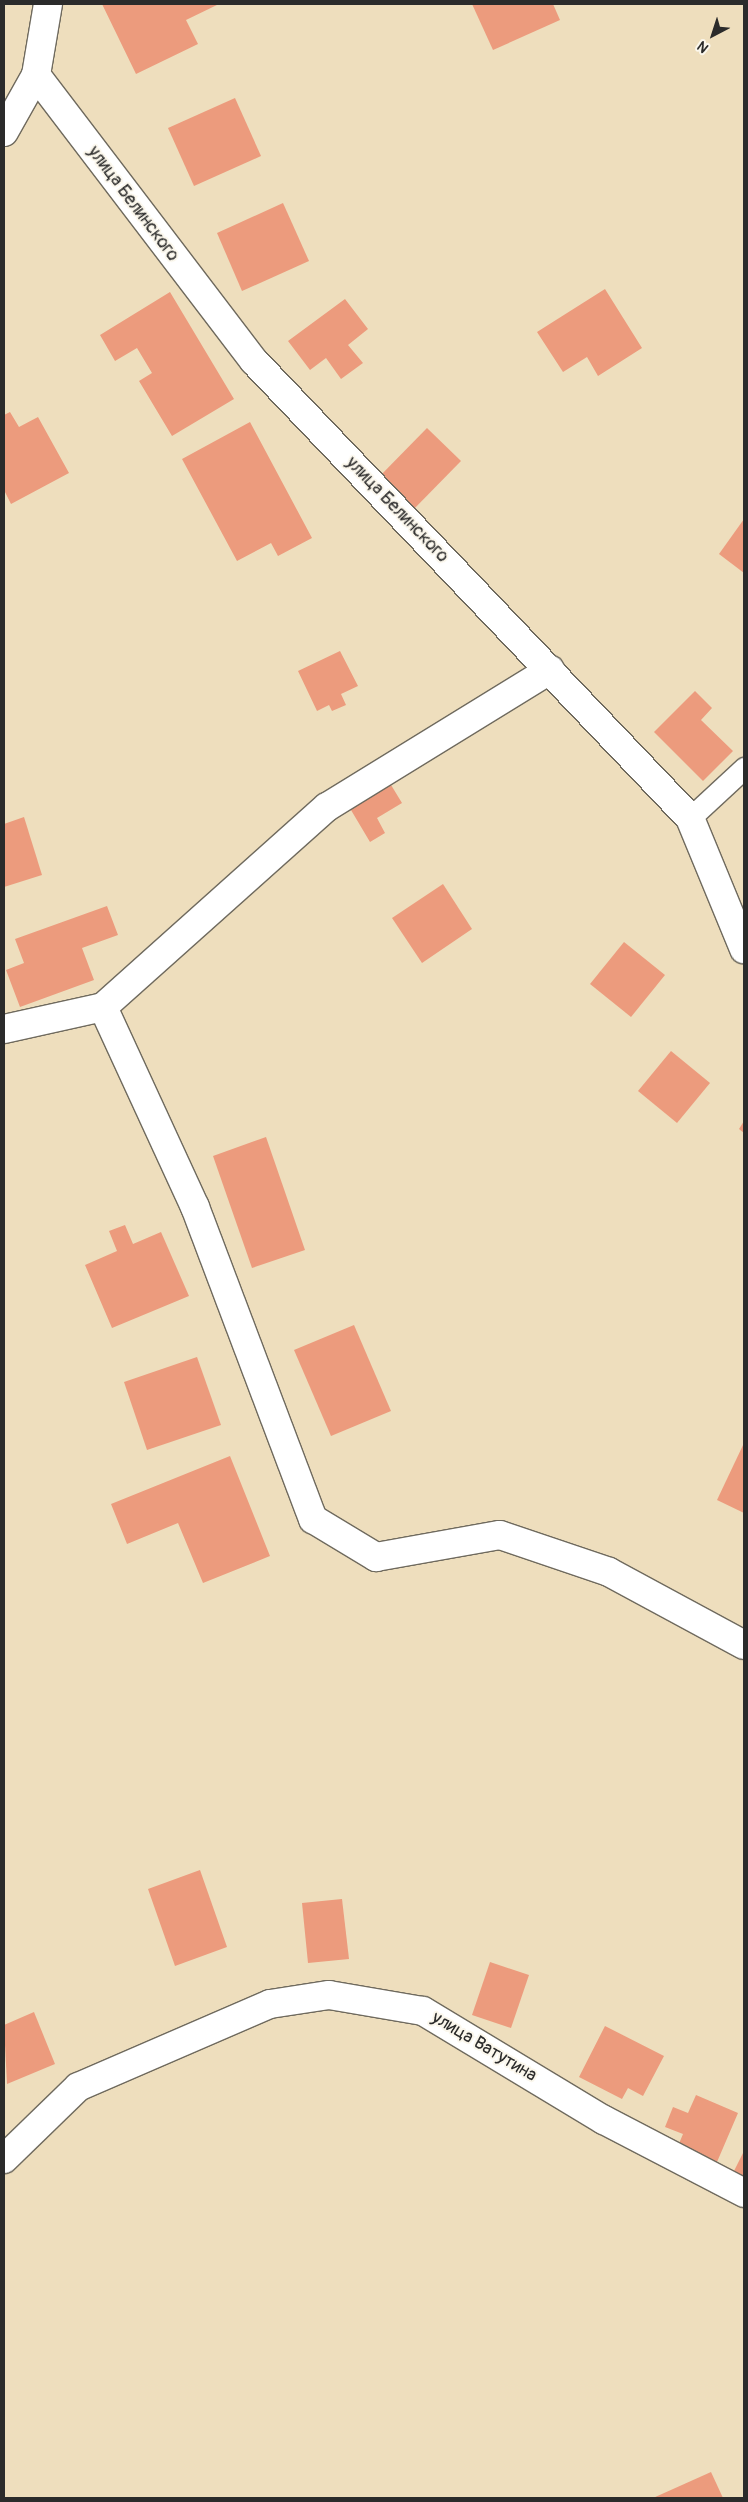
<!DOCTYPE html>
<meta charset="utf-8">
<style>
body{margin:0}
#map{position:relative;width:748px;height:2502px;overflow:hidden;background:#eedebd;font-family:Pangolin,sans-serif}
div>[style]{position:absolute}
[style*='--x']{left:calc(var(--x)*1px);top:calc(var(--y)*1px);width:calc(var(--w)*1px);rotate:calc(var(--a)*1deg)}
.building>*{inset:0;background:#ec9b7d}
.roads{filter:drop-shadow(1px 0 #6f6a5e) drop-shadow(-1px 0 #6f6a5e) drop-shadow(0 1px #6f6a5e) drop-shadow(0 -1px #6f6a5e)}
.lane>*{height:21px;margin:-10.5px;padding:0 10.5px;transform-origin:10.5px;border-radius:10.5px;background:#fff}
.street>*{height:28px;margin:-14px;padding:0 14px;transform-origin:14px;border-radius:14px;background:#fff}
span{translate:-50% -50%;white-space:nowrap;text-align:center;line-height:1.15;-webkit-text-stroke:4px #fbf7ec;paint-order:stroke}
.street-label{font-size:18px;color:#2b2b2b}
.frame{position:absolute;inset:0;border:5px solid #2b2b2b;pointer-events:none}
.north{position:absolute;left:688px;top:10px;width:50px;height:50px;-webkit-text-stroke:4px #fbf7ec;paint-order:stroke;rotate:220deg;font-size:14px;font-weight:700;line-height:20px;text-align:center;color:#2b2b2b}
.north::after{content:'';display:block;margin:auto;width:18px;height:22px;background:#2b2b2b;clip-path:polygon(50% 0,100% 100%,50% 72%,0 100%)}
</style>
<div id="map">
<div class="building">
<div style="clip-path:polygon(102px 4px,219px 4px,186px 20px,198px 44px,136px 74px)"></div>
<div style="clip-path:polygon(472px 4px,553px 4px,560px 20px,493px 50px)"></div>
<div style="clip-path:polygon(235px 98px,261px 156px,194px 186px,168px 128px)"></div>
<div style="clip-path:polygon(283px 203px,309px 261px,242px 291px,217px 233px)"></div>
<div style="clip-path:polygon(605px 289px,642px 348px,598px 376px,587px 357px,563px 372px,537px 332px)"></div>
<div style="clip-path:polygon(170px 292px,234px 399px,172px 436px,139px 381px,152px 373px,137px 348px,115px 361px,100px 335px)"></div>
<div style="clip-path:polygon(345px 299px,368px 329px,348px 345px,363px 363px,341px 379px,326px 358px,310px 370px,288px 341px)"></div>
<div style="clip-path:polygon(10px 412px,19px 427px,38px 417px,69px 473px,11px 504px,4px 490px,4px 415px)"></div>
<div style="clip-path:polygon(250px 422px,312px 538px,278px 556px,271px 543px,237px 561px,182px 459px)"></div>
<div style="clip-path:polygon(427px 428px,461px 461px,411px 512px,377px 479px)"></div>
<div style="clip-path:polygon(744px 519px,744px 573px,719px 554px)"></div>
<div style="clip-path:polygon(340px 651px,358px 686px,341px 694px,346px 705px,332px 711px,329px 705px,317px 711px,298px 671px)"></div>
<div style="clip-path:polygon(695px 691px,712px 708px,701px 720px,733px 751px,703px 781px,654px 732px)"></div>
<div style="clip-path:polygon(388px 780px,402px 803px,377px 818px,385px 833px,370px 842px,348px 805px)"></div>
<div style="clip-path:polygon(24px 817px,42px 875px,4px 887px,4px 824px)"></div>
<div style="clip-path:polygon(443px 884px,472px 929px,422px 963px,392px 918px)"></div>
<div style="clip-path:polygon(107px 906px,118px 935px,82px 948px,94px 980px,20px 1007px,6px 970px,24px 963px,15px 939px)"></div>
<div style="clip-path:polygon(624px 942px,665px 975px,631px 1017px,590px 984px)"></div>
<div style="clip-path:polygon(671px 1051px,710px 1083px,677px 1123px,638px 1091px)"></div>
<div style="clip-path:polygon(744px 1121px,744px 1133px,739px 1129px)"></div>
<div style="clip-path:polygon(266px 1137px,305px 1250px,252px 1268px,213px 1156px)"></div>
<div style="clip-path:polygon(125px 1225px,133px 1244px,161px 1232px,189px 1296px,112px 1328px,85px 1265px,117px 1251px,109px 1231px)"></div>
<div style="clip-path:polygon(354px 1325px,391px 1411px,331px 1436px,294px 1350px)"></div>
<div style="clip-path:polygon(197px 1357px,221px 1425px,147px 1450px,124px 1382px)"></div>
<div style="clip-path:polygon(744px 1443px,744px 1513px,717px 1500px)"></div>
<div style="clip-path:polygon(230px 1456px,270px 1556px,203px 1583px,178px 1523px,127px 1544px,111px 1504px)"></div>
<div style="clip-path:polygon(200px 1870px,227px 1947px,175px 1966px,148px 1889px)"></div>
<div style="clip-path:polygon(342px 1899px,349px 1959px,308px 1963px,302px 1903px)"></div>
<div style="clip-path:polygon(490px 1962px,529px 1975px,511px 2028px,472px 2015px)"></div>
<div style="clip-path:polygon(34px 2012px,55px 2064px,7px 2084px,4px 2025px)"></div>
<div style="clip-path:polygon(605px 2026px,664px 2056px,643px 2096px,628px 2088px,622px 2099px,579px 2077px)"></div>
<div style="clip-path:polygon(696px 2095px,738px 2113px,717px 2162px,678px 2146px,683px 2134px,665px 2127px,673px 2107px,688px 2113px)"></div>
<div style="clip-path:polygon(744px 2151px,744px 2176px,734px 2171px)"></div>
<div style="clip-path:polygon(711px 2472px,723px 2498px,653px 2498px)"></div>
</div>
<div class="roads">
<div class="lane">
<div style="--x:690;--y:818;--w:74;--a:-42.8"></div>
</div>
<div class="street">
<div style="--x:36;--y:75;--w:360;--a:52.7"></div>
<div style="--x:254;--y:361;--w:632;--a:46.35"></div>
<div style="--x:690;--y:818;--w:142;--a:67.6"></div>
<div style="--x:4;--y:132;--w:65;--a:-60.7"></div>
<div style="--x:36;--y:75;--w:72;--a:-80.4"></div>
<div style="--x:103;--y:1007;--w:220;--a:65.3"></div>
<div style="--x:195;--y:1207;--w:334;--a:69.3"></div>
<div style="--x:313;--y:1519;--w:74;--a:31.1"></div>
<div style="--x:376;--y:1557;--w:126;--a:-10.1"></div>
<div style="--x:500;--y:1535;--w:115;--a:18.7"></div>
<div style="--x:609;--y:1572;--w:153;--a:28.4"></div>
<div style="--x:4;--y:1029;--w:101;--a:-12.5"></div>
<div style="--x:103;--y:1007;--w:300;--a:-41.8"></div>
<div style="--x:327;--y:807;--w:262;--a:-31.6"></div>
<div style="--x:4;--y:2159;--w:103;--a:-44.2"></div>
<div style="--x:78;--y:2087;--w:209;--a:-23.4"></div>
<div style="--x:270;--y:2004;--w:60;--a:-8.7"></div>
<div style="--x:329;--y:1995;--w:95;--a:9.7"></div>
<div style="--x:423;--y:2011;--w:211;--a:31.1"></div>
<div style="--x:604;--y:2120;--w:158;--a:27.5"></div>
</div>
</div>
<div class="street-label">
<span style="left:133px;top:204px;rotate:53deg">улица Белинского</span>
<span style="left:397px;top:510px;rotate:46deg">улица Белинского</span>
<span style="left:484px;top:2047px;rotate:31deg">улица Ватутина</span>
</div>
<div class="frame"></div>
<div class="north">N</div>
</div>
